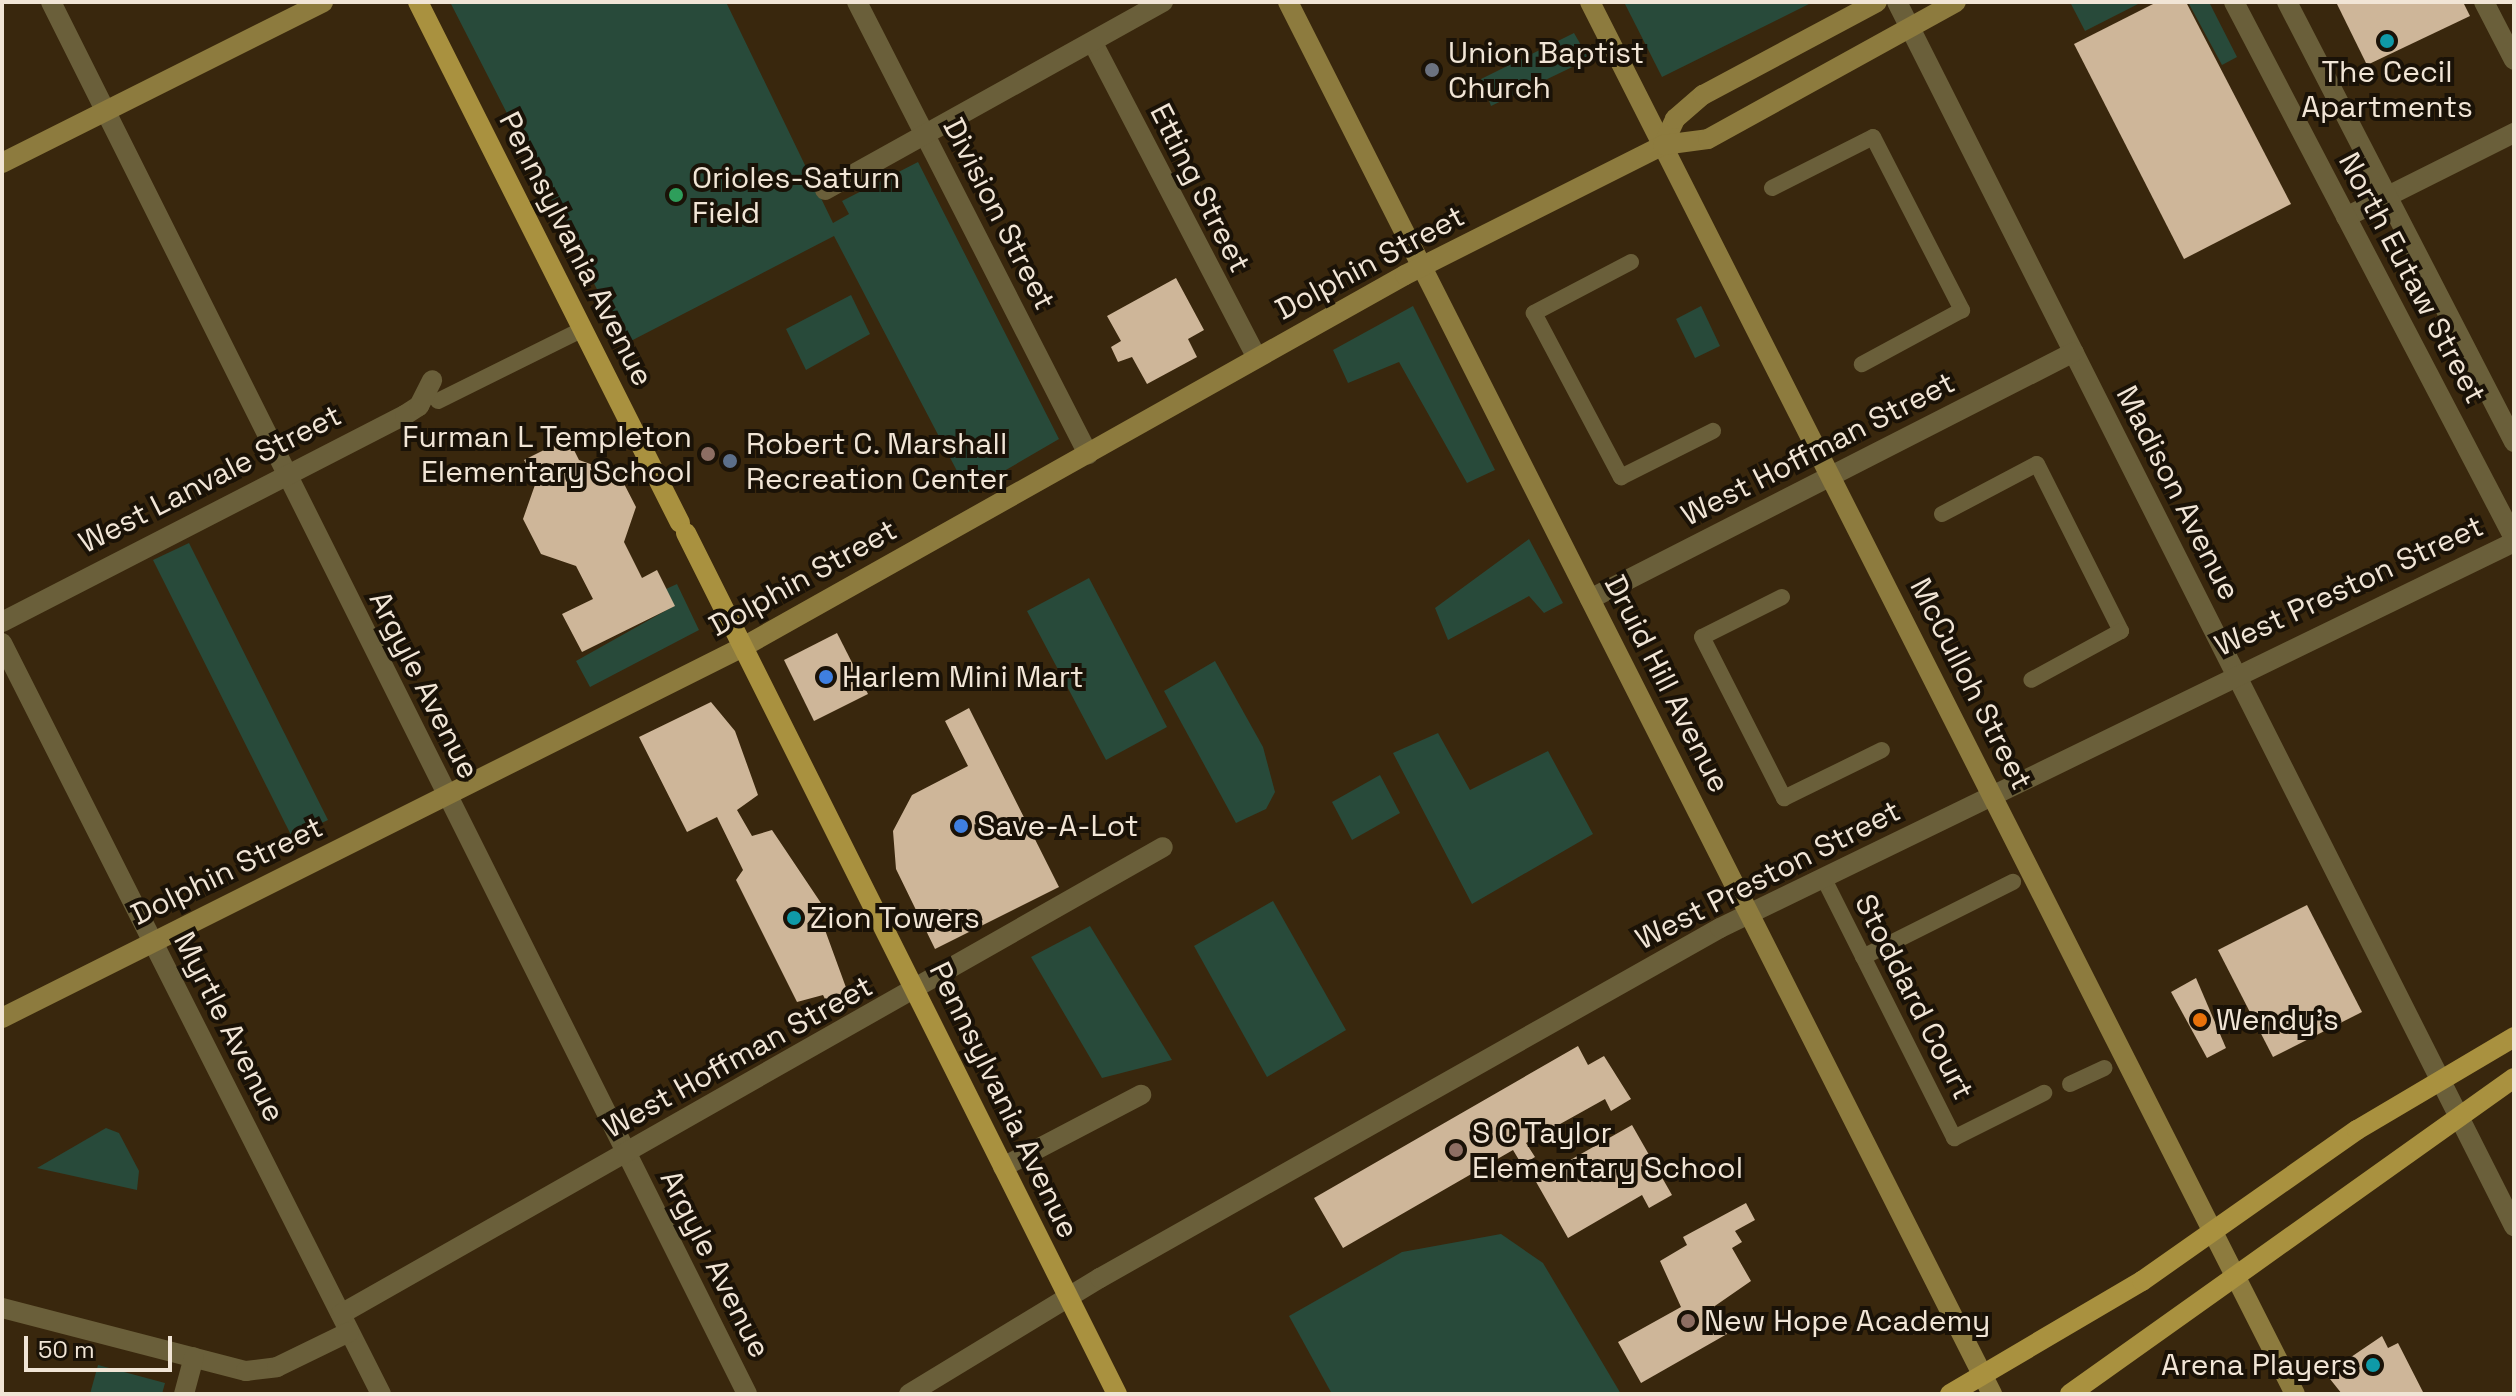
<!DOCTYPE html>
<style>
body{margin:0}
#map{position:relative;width:2516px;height:1396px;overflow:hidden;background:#39270d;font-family:"Space Grotesk",sans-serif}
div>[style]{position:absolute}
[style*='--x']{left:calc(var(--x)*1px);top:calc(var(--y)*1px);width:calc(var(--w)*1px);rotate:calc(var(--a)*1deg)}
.green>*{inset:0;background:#284a3a}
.building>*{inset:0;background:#ceb699}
.pedestrian>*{height:16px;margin:-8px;padding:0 8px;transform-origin:8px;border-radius:8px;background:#6a5f3a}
.minor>*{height:20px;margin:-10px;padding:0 10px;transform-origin:10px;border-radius:10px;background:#6a5f3a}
.tertiary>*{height:20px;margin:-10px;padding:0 10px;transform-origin:10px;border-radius:10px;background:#6a5f3a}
.secondary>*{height:20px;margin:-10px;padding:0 10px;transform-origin:10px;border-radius:10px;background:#8d7b3e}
.primary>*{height:20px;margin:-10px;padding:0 10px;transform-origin:10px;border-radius:10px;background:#a9913f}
.dots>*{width:22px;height:22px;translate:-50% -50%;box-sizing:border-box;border:4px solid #1a1207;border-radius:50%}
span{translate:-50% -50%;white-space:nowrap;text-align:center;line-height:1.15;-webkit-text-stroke:8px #1a1207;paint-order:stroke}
.poi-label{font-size:30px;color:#f1e5d6}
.left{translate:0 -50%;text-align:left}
.right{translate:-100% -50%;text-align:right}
.street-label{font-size:30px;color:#f1e5d6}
.frame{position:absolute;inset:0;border:4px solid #f1e5d6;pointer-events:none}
.scale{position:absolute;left:24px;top:1336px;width:148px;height:36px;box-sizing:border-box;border:4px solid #f1e5d6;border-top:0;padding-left:10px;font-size:24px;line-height:28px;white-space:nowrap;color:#f1e5d6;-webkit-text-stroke:6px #1a1207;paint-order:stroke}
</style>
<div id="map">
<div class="green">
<div style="clip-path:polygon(450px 2px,726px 2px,833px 223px,849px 214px,842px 201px,918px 162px,1059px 439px,968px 492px,834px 236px,625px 344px)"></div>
<div style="clip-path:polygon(1624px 2px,1813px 2px,1662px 77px)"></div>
<div style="clip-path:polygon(2070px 2px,2142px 2px,2085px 31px)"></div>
<div style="clip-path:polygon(2188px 2px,2209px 2px,2237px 57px,2222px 65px)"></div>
<div style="clip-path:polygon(1574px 33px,1589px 59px,1491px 106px,1481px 79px)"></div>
<div style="clip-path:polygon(851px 295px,870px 334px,806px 370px,786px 329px)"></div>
<div style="clip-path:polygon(1413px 306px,1495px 470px,1467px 483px,1399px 362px,1348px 383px,1333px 350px)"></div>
<div style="clip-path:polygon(1701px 306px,1720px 346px,1695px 358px,1676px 319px)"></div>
<div style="clip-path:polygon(1529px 539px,1563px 603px,1544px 613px,1529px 596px,1448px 640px,1435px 608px)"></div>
<div style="clip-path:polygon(189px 543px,328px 820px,292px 837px,153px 560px)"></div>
<div style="clip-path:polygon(1089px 578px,1167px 727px,1106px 760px,1027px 611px)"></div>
<div style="clip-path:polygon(677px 584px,699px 630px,590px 687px,576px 661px,674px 606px,666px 589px)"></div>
<div style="clip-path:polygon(1215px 661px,1263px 747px,1275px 792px,1266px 809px,1236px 823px,1164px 691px)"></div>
<div style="clip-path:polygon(1438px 733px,1470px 790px,1548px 751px,1593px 834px,1472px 904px,1393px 753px)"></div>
<div style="clip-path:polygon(1380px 775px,1400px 813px,1352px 840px,1332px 802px)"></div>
<div style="clip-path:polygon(1273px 901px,1346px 1030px,1267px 1077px,1194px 946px)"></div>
<div style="clip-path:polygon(1090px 926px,1172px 1060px,1102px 1078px,1031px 957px)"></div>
<div style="clip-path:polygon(106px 1128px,119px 1133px,139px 1171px,137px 1190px,37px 1168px)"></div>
<div style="clip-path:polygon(1501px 1234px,1543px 1263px,1621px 1394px,1332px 1394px,1289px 1316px,1402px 1252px)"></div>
<div style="clip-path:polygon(98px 1365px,165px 1383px,162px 1394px,90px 1394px)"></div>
</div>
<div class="building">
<div style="clip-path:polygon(2157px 2px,2186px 2px,2291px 204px,2184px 259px,2074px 44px)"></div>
<div style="clip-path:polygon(2336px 2px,2463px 2px,2470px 16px,2367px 65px)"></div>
<div style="clip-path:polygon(1176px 278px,1204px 330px,1188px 339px,1197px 357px,1147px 384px,1132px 357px,1118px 362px,1111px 347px,1121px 341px,1107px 316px)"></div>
<div style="clip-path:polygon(568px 438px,579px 460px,619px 474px,636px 507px,624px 542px,642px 578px,657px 570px,675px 606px,582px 652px,562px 614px,593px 599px,576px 566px,541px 554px,523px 519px,536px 482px,524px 460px)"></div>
<div style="clip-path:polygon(837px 633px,868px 694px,814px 721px,784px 660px)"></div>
<div style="clip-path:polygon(711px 702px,735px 731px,758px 795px,737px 810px,752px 836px,772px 830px,829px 915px,821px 919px,848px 993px,829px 1007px,823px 995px,797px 1002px,736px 880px,743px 870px,717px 817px,687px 832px,639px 737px)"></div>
<div style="clip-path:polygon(969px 708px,1059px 887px,935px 949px,896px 869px,893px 831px,912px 795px,968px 766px,945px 721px)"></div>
<div style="clip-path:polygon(2307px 905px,2362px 1012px,2273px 1057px,2218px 950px)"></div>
<div style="clip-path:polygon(2196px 978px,2226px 1048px,2207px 1058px,2171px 992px)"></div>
<div style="clip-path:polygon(1578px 1046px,1588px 1065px,1604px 1056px,1631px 1099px,1611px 1111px,1605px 1099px,1526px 1143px,1535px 1157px,1522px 1165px,1513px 1150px,1343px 1248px,1314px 1198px)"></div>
<div style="clip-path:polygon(1632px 1125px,1672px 1195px,1649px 1208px,1642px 1195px,1568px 1238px,1535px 1180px)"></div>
<div style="clip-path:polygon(1746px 1203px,1755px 1220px,1735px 1231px,1742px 1242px,1732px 1248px,1751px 1281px,1712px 1308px,1727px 1334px,1641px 1383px,1618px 1342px,1681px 1307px,1660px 1261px,1687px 1245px,1683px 1237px)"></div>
<div style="clip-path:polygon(2382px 1336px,2388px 1348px,2398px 1343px,2424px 1394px,2342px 1394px,2326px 1374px)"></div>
</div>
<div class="pedestrian">
<div style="--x:1772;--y:188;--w:113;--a:-26.8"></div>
<div style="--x:1873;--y:137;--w:195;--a:62.8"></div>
<div style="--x:1962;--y:310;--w:114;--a:151.6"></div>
<div style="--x:1631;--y:262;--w:110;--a:152.3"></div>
<div style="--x:1534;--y:313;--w:186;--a:62.1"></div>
<div style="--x:1621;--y:477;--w:103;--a:-26.6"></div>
<div style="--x:438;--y:401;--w:162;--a:-26.4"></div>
<div style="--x:1942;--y:514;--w:107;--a:-27.8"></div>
<div style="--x:2037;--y:464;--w:187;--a:63.3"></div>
<div style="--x:2121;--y:631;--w:102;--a:151.4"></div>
<div style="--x:1782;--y:597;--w:89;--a:153.4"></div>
<div style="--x:1702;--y:637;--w:181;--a:63"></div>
<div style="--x:1784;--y:798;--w:109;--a:-26.1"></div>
<div style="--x:1825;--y:881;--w:288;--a:63.3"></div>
<div style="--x:1954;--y:1138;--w:101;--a:-26.6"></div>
<div style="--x:1863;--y:957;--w:168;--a:-26.6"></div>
<div style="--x:2070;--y:1084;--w:38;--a:-25"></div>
</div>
<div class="minor">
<div style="--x:51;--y:2;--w:1556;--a:63.43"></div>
<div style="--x:857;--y:2;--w:508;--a:62.93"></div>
<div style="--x:1897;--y:2;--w:1371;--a:63.25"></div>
<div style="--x:2484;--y:2;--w:65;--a:62.7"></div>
<div style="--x:1093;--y:43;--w:355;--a:62.5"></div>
<div style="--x:825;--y:190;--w:387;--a:-29.1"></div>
<div style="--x:2346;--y:217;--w:188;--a:-26.6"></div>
<div style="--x:1590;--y:599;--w:543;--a:-27.04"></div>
<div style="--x:2;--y:622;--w:453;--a:-27.2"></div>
<div style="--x:405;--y:415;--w:17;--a:-33"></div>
<div style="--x:419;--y:406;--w:29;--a:-63"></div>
<div style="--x:2;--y:643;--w:841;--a:63.22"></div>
<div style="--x:1003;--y:1167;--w:156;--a:-27.6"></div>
<div style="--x:2;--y:1308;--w:252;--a:14.5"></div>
<div style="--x:246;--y:1371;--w:31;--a:-7"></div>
<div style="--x:277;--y:1367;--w:80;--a:-25.9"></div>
<div style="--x:341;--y:1314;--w:945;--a:-29.6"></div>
<div style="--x:184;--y:1394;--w:38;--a:-75"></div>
<div style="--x:909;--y:1394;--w:223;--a:-31.3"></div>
<div style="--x:1100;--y:1278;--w:712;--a:-29.45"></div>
<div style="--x:1720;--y:928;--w:305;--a:-25.9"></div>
</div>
<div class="tertiary">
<div style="--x:2234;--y:2;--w:605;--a:62.42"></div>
<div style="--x:2287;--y:2;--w:495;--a:62.7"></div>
<div style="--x:1994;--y:795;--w:578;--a:-25.94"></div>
</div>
<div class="secondary">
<div style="--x:1288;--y:2;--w:1560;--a:63.17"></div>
<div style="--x:1590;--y:2;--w:1560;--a:63.14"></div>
<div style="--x:1663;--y:145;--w:29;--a:-65"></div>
<div style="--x:1675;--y:119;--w:37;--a:-41"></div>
<div style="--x:1703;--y:95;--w:197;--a:-28.1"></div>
<div style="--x:2;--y:163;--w:359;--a:-26.6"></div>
<div style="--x:2;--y:1018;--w:829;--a:-26.6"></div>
<div style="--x:743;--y:647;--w:759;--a:-29.33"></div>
<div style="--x:1405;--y:275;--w:289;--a:-26.7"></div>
<div style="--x:1663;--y:145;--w:45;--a:-7.6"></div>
<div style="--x:1708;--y:139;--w:283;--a:-28.9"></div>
</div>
<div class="primary">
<div style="--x:418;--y:2;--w:583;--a:63.3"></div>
<div style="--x:686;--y:533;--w:963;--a:63.41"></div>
<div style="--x:1950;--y:1394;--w:223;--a:-30.5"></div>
<div style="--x:2142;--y:1281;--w:263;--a:-35.1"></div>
<div style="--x:2357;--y:1130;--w:182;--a:-30.6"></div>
<div style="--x:2070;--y:1394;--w:545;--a:-35.44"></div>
</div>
<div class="dots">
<div style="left:2387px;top:41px;background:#0f9aa8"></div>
<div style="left:1432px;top:70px;background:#6b7280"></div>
<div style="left:676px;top:195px;background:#2e9e5b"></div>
<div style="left:708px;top:454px;background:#8d6e63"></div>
<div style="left:730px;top:461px;background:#5c6f8a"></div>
<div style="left:826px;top:677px;background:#3f7fe0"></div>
<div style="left:961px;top:826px;background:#3f7fe0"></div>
<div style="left:794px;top:918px;background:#0f9aa8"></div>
<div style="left:2200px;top:1020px;background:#e8710a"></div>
<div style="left:1456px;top:1150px;background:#8d6e63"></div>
<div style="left:1688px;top:1321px;background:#8d6e63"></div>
<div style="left:2373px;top:1365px;background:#0f9aa8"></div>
</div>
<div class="poi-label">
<span class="left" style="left:1448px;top:70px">Union Baptist<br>Church</span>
<span style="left:2387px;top:89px">The Cecil<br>Apartments</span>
<span class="left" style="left:692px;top:195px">Orioles-Saturn<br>Field</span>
<span class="right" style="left:692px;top:454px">Furman L Templeton<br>Elementary School</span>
<span class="left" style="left:746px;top:461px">Robert C. Marshall<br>Recreation Center</span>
<span class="left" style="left:842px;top:677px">Harlem Mini Mart</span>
<span class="left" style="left:977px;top:826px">Save-A-Lot</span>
<span class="left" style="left:810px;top:918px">Zion Towers</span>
<span class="left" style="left:2216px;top:1020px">Wendy's</span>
<span class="left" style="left:1472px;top:1150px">S C Taylor<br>Elementary School</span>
<span class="left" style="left:1704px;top:1321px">New Hope Academy</span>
<span class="right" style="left:2357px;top:1365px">Arena Players</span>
</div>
<div class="street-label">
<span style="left:1200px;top:188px;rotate:63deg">Etting Street</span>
<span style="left:999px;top:214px;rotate:63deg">Division Street</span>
<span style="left:576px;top:249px;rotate:63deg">Pennsylvania Avenue</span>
<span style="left:1370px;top:263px;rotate:-28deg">Dolphin Street</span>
<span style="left:2412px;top:278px;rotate:62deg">North Eutaw Street</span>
<span style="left:1818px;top:449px;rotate:-27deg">West Hoffman Street</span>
<span style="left:210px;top:479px;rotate:-27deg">West Lanvale Street</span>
<span style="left:2178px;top:493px;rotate:63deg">Madison Avenue</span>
<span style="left:803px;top:578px;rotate:-29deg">Dolphin Street</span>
<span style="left:2349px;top:586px;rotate:-25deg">West Preston Street</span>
<span style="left:1667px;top:684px;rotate:63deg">Druid Hill Avenue</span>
<span style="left:1971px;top:684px;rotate:63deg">McCulloh Street</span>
<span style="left:424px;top:685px;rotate:63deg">Argyle Avenue</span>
<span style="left:227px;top:871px;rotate:-26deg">Dolphin Street</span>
<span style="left:1768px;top:875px;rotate:-27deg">West Preston Street</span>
<span style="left:1914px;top:997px;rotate:63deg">Stoddard Court</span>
<span style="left:229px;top:1027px;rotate:63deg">Myrtle Avenue</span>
<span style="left:738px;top:1057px;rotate:-29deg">West Hoffman Street</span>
<span style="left:1004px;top:1100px;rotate:64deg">Pennsylvania Avenue</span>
<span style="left:715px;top:1264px;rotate:63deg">Argyle Avenue</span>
</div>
<div class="frame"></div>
<div class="scale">50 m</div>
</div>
